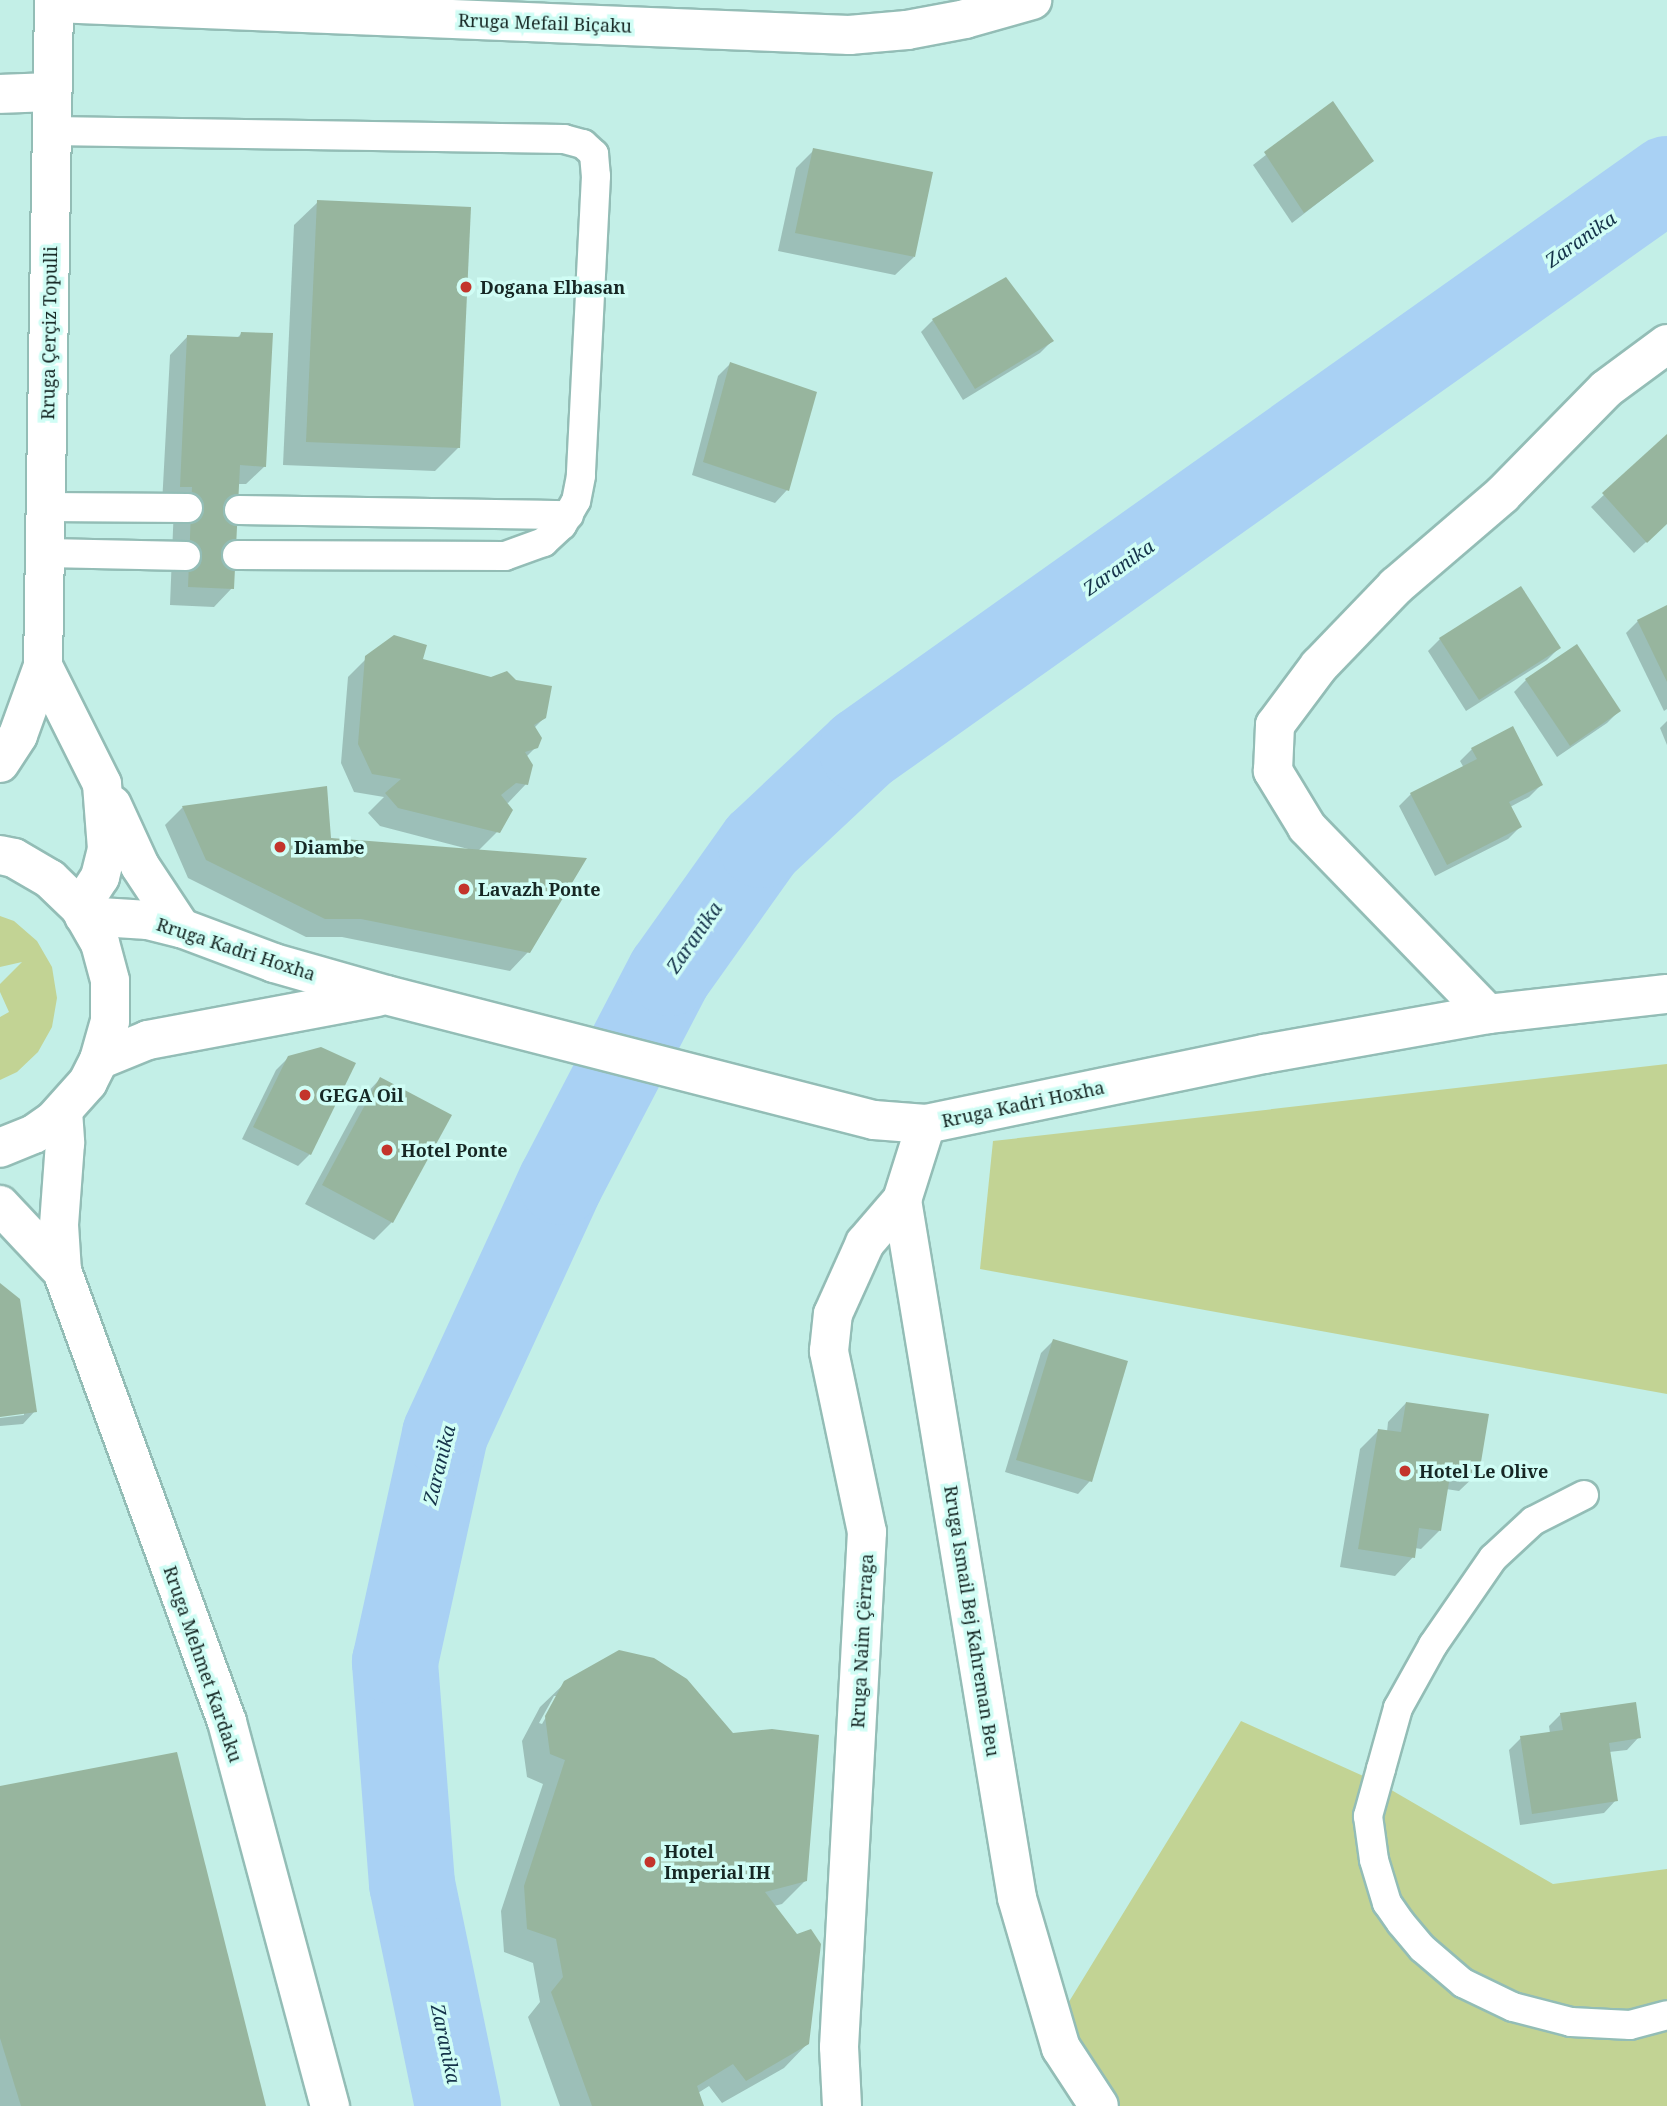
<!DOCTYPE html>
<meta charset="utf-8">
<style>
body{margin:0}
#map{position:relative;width:1667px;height:2106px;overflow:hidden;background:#c3efe7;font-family:"Noto Serif",serif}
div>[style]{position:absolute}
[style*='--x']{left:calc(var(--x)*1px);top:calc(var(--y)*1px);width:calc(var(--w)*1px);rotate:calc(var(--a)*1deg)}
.green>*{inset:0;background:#c2d394}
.shadow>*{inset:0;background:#0003}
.river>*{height:86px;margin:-43px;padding:0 43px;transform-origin:43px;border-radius:43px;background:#a9d1f4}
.building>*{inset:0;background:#97b59e}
.roads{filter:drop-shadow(2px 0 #93bdb6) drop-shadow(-2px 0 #93bdb6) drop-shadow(0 2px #93bdb6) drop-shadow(0 -2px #93bdb6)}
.lane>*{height:28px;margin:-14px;padding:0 14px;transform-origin:14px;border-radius:14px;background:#fff}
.street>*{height:38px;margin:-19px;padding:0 19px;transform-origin:19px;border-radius:19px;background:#fff}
.secondary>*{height:38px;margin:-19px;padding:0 19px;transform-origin:19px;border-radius:19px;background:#fff}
.dots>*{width:19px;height:19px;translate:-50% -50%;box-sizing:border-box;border:4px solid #d0fdf5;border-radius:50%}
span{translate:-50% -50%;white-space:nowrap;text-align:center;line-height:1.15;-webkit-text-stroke:7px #d0fdf5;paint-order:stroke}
.street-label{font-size:18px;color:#162724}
.poi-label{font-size:18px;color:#162724;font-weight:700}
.left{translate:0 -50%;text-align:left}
.water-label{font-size:19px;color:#143249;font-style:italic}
</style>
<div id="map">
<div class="green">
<div style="clip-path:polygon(0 916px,14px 921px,37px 941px,52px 967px,57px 998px,52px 1027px,38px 1052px,17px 1072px,0 1080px,0 1017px,9px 1012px,0 992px,0 984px,22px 962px,0 967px)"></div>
<div style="clip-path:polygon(1667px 1064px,1667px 1394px,980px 1269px,993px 1141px)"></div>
<div style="clip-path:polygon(1241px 1721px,1381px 1784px,1553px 1884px,1667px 1869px,1667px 2106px,1099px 2106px,1059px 2018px)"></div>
</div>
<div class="shadow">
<div style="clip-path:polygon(1332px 104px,1372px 161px,1292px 223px,1253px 165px)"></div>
<div style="clip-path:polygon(814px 150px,914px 257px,895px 275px,778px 251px,796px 168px)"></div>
<div style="clip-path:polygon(318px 202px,459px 447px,435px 471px,283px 465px,294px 225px)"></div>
<div style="clip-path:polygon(933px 320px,1052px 341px,1040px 353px,963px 400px,921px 332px)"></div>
<div style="clip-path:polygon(242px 333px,265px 466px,246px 484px,237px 484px,232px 588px,214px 607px,170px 605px,174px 505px,162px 504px,170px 355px,188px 336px,236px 339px)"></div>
<div style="clip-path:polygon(730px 364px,787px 490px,775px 503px,692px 475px,718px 376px)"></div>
<div style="clip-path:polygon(1667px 436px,1667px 523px,1634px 553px,1591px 507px)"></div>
<div style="clip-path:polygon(1667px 607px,1667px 709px,1664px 711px,1626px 633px,1638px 621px)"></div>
<div style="clip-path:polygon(1440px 639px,1559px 648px,1547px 660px,1466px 711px,1428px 651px)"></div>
<div style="clip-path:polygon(367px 658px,421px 661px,492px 679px,545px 717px,534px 728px,536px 747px,526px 757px,526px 784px,508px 803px,504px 802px,498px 831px,478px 851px,528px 952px,510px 971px,342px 937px,306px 937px,188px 878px,165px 825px,183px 807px,330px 839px,476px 851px,380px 826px,368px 813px,384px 797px,354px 792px,341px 763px,348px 677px)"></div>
<div style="clip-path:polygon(1526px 680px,1619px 711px,1607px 723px,1557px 757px,1514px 692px)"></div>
<div style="clip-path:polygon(1667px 721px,1667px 745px,1660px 728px)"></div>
<div style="clip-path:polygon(1472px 749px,1541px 785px,1529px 797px,1510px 807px,1520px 827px,1508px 839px,1435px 876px,1399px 806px,1411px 794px,1464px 768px,1460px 761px)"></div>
<div style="clip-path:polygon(289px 1057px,310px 1154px,298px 1166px,242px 1139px,276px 1070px)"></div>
<div style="clip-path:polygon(380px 1079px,392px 1222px,374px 1240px,305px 1204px,362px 1098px)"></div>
<div style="clip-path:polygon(0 1286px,35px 1411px,23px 1424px,0 1426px,0 1418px,24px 1415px,24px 1412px,0 1415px)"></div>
<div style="clip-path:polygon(1053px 1341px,1090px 1481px,1078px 1494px,1005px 1472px,1041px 1353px)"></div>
<div style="clip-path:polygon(1406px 1403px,1478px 1473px,1459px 1491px,1446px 1489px,1439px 1531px,1421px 1549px,1415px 1548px,1413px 1557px,1395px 1576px,1340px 1567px,1360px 1449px,1378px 1431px,1387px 1432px,1388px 1422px)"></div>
<div style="clip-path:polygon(evenodd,565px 1683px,806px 1880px,782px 1904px,774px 1906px,808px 2043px,784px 2068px,722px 2103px,709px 2086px,698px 2093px,702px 2106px,560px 2106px,528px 2017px,540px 2002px,533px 1963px,504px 1952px,501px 1911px,543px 1784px,527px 1777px,522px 1741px,540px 1707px,565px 1683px,554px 1696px,558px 1696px,542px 1724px,539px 1723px,554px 1696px)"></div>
<div style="clip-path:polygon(1561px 1714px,1639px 1737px,1627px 1750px,1609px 1752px,1616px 1800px,1604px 1813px,1520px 1825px,1509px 1750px,1521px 1738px,1550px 1733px,1549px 1726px)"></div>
<div style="clip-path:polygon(176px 1754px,264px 2106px,0 2106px,0 1788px)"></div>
</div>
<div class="river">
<div style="--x:458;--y:2106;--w:227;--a:-101.7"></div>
<div style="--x:412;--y:1884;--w:223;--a:-94.4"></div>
<div style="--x:395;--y:1662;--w:233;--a:-77.6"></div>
<div style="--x:445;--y:1434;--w:277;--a:-65.3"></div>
<div style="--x:561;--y:1182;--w:236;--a:-62.5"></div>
<div style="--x:670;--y:973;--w:157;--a:-54.6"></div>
<div style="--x:761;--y:845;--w:139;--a:-43.2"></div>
<div style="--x:862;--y:750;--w:987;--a:-35.35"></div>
</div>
<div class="building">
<div style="clip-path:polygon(1333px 101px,1374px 161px,1304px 213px,1264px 152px)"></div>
<div style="clip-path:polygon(813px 148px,933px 172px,915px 257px,795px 233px)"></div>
<div style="clip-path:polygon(317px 200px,471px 207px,460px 448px,306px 442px)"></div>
<div style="clip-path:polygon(1006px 277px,1054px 341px,975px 389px,932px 319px)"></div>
<div style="clip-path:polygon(241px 332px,273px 333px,266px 467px,240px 465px,234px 589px,188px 587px,192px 487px,180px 487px,187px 335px,240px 337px)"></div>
<div style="clip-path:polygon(730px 362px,817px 392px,789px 491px,703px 462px)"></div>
<div style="clip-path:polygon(1667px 434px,1667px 524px,1647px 543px,1602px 493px)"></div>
<div style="clip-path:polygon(1521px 586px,1561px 648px,1479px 700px,1439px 638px)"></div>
<div style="clip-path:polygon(1667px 605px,1667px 682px,1637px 620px)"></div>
<div style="clip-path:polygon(394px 635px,427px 645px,423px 659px,491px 677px,507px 671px,516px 680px,552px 686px,546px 718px,534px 725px,542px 738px,538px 748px,525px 752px,533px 765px,528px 785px,516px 783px,501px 795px,513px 810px,500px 833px,398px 808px,385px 793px,401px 779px,372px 774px,358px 744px,365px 656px)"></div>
<div style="clip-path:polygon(1577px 644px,1621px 711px,1570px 746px,1525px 679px)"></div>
<div style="clip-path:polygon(1513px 726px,1543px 785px,1509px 802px,1522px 827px,1447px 865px,1410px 793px,1477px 759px,1471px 748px)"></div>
<div style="clip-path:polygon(327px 786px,331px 838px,587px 858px,530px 953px,361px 919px,325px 919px,206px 860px,182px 806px)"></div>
<div style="clip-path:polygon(321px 1047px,356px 1063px,311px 1155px,253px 1127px,288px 1056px)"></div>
<div style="clip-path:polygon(380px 1077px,452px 1115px,393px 1223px,322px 1185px)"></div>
<div style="clip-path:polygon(0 1283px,20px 1299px,37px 1412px,0 1417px)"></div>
<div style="clip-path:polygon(1053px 1339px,1128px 1361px,1092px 1482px,1016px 1460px)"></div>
<div style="clip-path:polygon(1406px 1402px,1489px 1414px,1479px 1474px,1451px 1470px,1441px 1531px,1419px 1528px,1415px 1558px,1358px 1549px,1378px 1429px,1401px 1432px)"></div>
<div style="clip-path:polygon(619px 1650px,654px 1658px,687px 1679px,733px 1733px,772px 1729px,819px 1735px,807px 1881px,765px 1892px,797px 1934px,811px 1929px,821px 1944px,809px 2044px,746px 2081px,733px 2064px,697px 2086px,704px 2106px,592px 2106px,551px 1992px,563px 1977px,556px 1939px,527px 1929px,524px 1886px,565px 1760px,550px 1754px,545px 1716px,564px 1681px)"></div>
<div style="clip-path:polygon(1636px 1702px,1641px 1738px,1609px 1743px,1618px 1801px,1532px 1814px,1520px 1736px,1563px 1730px,1560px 1713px)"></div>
<div style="clip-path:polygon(177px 1752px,266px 2106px,21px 2106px,0 2038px,0 1786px)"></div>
</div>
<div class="roads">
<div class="lane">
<div style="--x:52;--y:131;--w:512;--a:0.9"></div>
<div style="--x:564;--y:139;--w:20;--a:15"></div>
<div style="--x:583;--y:144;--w:15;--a:42"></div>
<div style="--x:594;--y:154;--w:22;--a:85"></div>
<div style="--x:596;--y:176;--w:300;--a:92.9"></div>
<div style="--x:581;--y:476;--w:25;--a:101"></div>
<div style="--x:576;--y:501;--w:28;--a:120"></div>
<div style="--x:562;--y:525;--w:25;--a:137"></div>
<div style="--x:544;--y:542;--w:41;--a:160.3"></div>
<div style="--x:505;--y:556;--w:268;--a:-179.8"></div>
<div style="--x:46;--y:507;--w:142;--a:0.4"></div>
<div style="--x:239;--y:510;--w:330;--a:0.9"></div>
<div style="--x:47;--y:553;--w:139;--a:1.2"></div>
<div style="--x:1584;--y:1495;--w:57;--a:153"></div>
<div style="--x:1533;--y:1521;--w:54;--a:137.2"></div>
<div style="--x:1493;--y:1558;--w:106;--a:124.6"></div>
<div style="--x:1433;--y:1645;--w:72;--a:119.1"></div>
<div style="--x:1398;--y:1708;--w:63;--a:105.6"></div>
<div style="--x:1381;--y:1769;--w:49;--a:105.5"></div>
<div style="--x:1368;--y:1816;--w:44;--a:82.2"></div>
<div style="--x:1374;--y:1860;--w:45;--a:73.2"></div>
<div style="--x:1387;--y:1903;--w:24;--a:55"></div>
<div style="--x:1401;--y:1923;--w:33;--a:50"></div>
<div style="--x:1422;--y:1948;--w:54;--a:40.5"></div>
<div style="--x:1463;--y:1983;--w:55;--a:25.6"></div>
<div style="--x:1513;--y:2007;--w:60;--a:14.5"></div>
<div style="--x:1571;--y:2022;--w:59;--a:2.9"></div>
<div style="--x:1630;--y:2025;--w:38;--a:-15"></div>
</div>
<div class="street">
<div style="--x:54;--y:3;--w:796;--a:2.31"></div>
<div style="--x:849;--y:35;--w:58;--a:-4.9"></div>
<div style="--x:907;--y:30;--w:59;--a:-10.7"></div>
<div style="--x:965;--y:19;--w:70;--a:-15.8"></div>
<div style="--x:0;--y:94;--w:52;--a:-2.2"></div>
<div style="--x:1488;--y:1014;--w:260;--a:-134.1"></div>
<div style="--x:1307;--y:827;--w:66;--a:-121.3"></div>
<div style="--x:1273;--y:771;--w:46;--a:-87.5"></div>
<div style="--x:1275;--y:725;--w:74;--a:-53.3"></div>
<div style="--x:1319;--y:666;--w:111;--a:-46.1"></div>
<div style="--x:1396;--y:586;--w:140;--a:-40.6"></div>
<div style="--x:1502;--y:495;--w:148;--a:-45.5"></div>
<div style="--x:1606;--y:389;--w:76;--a:-36.4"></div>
<div style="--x:926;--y:1124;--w:80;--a:107.5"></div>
<div style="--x:902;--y:1200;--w:707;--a:80.64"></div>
<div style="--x:1017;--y:1898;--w:156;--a:73.7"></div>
<div style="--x:1061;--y:2048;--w:69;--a:56.8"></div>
<div style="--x:842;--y:2106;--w:59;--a:-92.9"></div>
<div style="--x:839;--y:2047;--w:516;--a:-86.89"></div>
<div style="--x:867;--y:1532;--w:185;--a:-101.9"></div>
<div style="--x:829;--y:1351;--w:37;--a:-84"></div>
<div style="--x:833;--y:1314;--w:78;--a:-65.7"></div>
<div style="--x:865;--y:1243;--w:57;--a:-49.3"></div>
</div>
<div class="secondary">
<div style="--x:43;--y:666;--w:132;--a:63.4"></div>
<div style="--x:102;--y:784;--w:65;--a:85.6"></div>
<div style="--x:107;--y:849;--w:29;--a:104"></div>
<div style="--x:100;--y:877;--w:37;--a:123"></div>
<div style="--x:0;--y:763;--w:33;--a:-57"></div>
<div style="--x:18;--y:735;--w:73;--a:-70.1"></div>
<div style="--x:43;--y:666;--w:666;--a:-89.05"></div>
<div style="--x:112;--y:805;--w:67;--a:65.3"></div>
<div style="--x:140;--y:866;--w:74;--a:56.5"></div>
<div style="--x:0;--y:855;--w:14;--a:12"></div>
<div style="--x:14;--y:858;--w:42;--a:30.3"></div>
<div style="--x:50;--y:879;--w:42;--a:44"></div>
<div style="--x:80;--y:908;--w:40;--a:60.3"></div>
<div style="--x:100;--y:943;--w:39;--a:75"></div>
<div style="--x:110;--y:981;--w:40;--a:90"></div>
<div style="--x:110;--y:1021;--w:41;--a:105.8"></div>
<div style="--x:99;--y:1060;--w:25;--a:117"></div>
<div style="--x:88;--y:1082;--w:51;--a:131.8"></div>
<div style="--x:54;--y:1120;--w:24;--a:145"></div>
<div style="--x:34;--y:1134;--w:37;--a:158"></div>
<div style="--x:84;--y:916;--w:64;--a:3.6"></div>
<div style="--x:148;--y:920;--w:34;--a:14"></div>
<div style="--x:181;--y:928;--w:99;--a:20.6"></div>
<div style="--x:274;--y:963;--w:116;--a:15.9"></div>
<div style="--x:386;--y:995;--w:504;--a:14.37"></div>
<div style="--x:874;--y:1120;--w:52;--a:4.4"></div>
<div style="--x:926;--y:1124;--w:345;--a:-11.7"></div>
<div style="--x:1264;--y:1054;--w:228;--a:-10.1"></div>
<div style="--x:1488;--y:1014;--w:180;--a:-6.4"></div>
<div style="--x:99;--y:1060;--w:53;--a:-22.2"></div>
<div style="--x:148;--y:1040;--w:233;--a:-10.6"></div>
<div style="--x:63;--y:1111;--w:32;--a:86"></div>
<div style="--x:65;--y:1143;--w:82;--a:94.2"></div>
<div style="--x:59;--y:1225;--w:46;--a:86.3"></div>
<div style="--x:62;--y:1271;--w:480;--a:69.9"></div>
<div style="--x:227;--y:1722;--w:398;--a:75"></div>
<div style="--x:0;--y:1205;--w:91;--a:46.8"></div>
</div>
</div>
<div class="dots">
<div style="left:466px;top:287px;background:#c3352c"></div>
<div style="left:280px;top:847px;background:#c3352c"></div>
<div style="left:464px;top:889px;background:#c3352c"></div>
<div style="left:305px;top:1095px;background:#c3352c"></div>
<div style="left:387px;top:1150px;background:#c3352c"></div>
<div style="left:1405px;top:1471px;background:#c3352c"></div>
<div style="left:650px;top:1862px;background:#c3352c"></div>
</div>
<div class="street-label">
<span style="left:545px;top:23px;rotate:2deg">Rruga Mefail Biçaku</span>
<span style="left:49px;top:333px;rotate:-89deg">Rruga Çerçiz Topulli</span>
<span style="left:236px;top:949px;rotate:18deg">Rruga Kadri Hoxha</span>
<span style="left:1023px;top:1104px;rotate:-12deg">Rruga Kadri Hoxha</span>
<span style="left:972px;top:1621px;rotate:81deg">Rruga Ismail Bej Kahreman Beu</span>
<span style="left:862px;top:1641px;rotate:-87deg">Rruga Naim Çërraga</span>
<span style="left:203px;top:1664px;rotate:71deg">Rruga Mehmet Kardaku</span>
</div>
<div class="poi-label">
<span class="left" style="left:480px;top:287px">Dogana Elbasan</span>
<span class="left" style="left:294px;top:847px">Diambe</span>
<span class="left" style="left:478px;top:889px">Lavazh Ponte</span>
<span class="left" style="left:319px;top:1095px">GEGA Oil</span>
<span class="left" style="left:401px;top:1150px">Hotel Ponte</span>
<span class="left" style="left:1419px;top:1471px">Hotel Le Olive</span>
<span class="left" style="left:664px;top:1862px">Hotel<br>Imperial IH</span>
</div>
<div class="water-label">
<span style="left:1581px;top:240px;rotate:-35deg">Zaranika</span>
<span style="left:1119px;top:568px;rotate:-35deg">Zaranika</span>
<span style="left:695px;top:938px;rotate:-55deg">Zaranika</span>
<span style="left:440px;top:1465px;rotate:-76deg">Zaranika</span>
<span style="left:445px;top:2044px;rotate:78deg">Zaranika</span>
</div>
</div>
